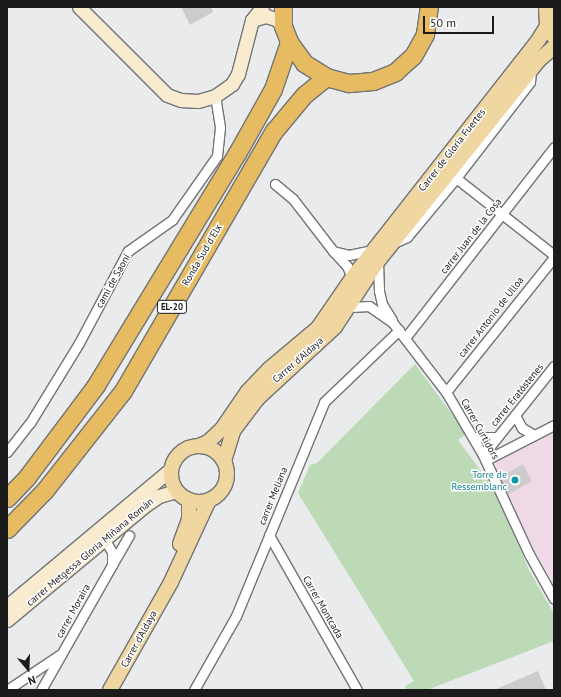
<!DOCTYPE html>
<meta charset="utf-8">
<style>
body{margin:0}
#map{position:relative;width:561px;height:697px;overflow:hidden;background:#e9ebed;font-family:"PT Sans",sans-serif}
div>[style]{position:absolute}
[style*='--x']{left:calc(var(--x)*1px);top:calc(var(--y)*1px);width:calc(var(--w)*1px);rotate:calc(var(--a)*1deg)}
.education>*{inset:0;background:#f0d9e6}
.green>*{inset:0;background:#bddab7}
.building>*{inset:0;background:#cecbcd}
.roads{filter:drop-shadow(1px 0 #727476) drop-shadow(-1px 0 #727476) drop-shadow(0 1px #727476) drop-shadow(0 -1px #727476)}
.street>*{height:9px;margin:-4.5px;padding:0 4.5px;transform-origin:4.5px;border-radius:4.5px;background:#fff}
.secondary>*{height:13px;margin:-6.5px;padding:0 6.5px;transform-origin:6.5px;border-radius:6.5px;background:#f8ebd0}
.primary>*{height:14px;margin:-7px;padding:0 7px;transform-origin:7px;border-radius:7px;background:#f0d6a0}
.primary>.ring{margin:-7px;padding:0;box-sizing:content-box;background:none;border:14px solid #f0d6a0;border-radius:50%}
.highway>*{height:17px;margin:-8.5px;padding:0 8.5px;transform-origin:8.5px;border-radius:8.5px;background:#e6bb61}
.dots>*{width:11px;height:11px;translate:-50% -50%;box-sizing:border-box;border:2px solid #fff;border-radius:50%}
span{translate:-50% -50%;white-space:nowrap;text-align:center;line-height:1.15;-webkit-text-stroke:3px #fff;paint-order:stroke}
.shield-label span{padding:1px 3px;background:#fff;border:1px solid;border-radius:3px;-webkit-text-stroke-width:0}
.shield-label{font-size:9px;color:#1b1b1c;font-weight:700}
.street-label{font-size:10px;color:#1b1b1c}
.culture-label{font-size:10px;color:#0d838f}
.right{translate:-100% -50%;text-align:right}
.frame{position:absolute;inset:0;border:8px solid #1b1b1c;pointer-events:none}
.north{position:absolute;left:8px;top:649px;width:40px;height:40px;-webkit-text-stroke:3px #fff;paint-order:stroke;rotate:161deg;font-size:11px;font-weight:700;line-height:16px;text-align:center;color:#1b1b1c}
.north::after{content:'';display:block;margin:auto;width:14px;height:18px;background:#1b1b1c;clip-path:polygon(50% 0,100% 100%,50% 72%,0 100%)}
.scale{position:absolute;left:423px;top:16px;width:71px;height:18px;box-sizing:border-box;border:2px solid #1b1b1c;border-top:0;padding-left:5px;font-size:12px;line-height:14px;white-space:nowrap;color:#1b1b1c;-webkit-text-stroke:3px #fff;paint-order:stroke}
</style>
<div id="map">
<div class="education">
<div style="clip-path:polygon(554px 433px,554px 585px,496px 478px,496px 462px)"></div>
</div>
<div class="green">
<div style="clip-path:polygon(415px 364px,462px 428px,466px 434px,458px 440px,493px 487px,529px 570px,554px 614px,554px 641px,427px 690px,407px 690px,405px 686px,414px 681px,298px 493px,310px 465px,317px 463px)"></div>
</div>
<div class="building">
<div style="clip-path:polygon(181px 7px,211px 7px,213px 12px,190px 25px)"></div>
<div style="clip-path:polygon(523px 464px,532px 481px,508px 495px,500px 477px)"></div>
<div style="clip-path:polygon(538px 671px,546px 690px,494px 690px)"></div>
</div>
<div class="roads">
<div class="street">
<div style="--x:456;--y:178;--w:125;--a:38.2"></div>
<div style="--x:275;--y:184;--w:23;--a:40"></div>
<div style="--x:293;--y:199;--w:66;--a:52.4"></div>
<div style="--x:333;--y:251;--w:21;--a:47"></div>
<div style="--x:347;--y:266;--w:13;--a:67"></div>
<div style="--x:396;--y:242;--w:12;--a:-24"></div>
<div style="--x:407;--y:237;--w:77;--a:-50.3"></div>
<div style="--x:456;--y:178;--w:121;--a:-52.4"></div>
<div style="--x:530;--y:82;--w:11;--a:-85"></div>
<div style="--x:333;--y:251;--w:16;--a:14"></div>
<div style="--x:349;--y:255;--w:24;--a:-12"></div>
<div style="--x:378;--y:262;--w:29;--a:88"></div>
<div style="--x:379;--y:291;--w:13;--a:77"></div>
<div style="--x:382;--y:304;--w:19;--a:58"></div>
<div style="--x:351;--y:307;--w:18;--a:-3"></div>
<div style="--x:369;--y:306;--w:29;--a:35"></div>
<div style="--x:393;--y:323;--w:87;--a:52.5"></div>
<div style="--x:446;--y:392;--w:73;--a:59.6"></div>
<div style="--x:483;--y:455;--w:109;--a:65.1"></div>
<div style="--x:529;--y:554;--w:51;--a:60.9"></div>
<div style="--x:405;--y:338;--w:242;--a:-52"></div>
<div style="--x:446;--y:392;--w:173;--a:-51.3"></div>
<div style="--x:515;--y:415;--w:15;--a:62"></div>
<div style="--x:522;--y:428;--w:14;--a:30"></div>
<div style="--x:473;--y:437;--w:24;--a:0"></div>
<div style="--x:7;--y:452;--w:37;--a:-52"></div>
<div style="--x:30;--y:423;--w:94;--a:-58.5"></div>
<div style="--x:79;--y:343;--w:104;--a:-62"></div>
<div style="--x:128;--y:251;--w:54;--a:-35.2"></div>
<div style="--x:172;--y:220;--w:78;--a:-54.9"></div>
<div style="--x:217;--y:156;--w:29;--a:-84"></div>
<div style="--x:220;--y:127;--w:31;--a:-99"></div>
<div style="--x:483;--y:455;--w:114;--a:-51.4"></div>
<div style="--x:486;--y:460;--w:76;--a:-27.2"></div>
<div style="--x:269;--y:535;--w:178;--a:60.4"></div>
<div style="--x:113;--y:563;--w:32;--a:-60"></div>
<div style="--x:7;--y:690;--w:63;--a:-33.9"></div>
<div style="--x:41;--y:690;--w:144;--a:-60.4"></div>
<div style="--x:112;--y:565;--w:13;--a:-90"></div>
<div style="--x:112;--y:552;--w:14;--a:-120"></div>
<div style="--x:194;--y:690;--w:85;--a:-60.4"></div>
<div style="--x:236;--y:616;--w:231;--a:-67.6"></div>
<div style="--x:324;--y:402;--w:104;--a:-43.8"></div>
</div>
<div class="secondary">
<div style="--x:79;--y:7;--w:124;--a:45"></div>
<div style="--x:167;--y:95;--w:15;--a:20"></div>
<div style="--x:181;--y:100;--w:17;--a:3"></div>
<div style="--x:198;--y:101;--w:18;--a:-16"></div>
<div style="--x:215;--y:96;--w:21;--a:-35"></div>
<div style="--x:232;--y:84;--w:12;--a:-59"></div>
<div style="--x:238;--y:74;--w:56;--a:-75.5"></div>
<div style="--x:252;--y:20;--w:16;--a:-52"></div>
<div style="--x:252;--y:20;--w:15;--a:-16"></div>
<div style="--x:266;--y:16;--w:10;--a:17"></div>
<div style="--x:276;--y:19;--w:10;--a:45"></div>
<div style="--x:7;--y:606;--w:214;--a:-39.9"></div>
<div style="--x:7;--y:620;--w:177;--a:-39.7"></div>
<div style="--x:143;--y:507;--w:19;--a:-35"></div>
<div style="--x:159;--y:496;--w:18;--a:-16"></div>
</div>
<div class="primary">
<div style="--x:546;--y:7;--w:19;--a:87"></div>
<div style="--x:547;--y:26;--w:13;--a:58"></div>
<div style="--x:199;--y:446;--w:10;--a:-24"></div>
<div style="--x:208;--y:442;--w:19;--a:-43"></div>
<div style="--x:222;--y:429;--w:46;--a:-55.6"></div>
<div style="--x:248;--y:391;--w:30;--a:-46"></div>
<div style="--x:269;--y:369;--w:64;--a:-39.9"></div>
<div style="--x:318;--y:328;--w:65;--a:-55.6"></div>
<div style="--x:355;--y:274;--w:298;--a:-51.9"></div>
<div style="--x:539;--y:39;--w:15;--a:-58"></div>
<div class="ring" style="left:171px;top:446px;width:42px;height:42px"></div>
<div style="--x:224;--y:461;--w:31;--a:-73"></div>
<div style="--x:233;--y:431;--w:41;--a:-52.9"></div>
<div style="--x:258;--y:398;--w:105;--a:-42.7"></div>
<div style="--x:335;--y:327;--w:79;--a:-56.9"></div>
<div style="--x:378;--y:261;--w:258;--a:-51.3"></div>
<div style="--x:539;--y:60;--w:20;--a:-41"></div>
<div style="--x:180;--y:544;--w:27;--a:-70"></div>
<div style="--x:189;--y:519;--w:19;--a:-90"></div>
<div style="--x:110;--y:690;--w:124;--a:-60.5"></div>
<div style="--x:171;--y:582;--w:90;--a:-65.1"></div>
</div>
<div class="highway">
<div style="--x:283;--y:7;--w:19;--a:90"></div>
<div style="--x:283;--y:26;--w:17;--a:69"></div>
<div style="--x:289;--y:42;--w:26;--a:54"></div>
<div style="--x:304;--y:63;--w:26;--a:32"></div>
<div style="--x:326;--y:77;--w:24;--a:15"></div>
<div style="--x:349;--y:83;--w:24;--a:-5"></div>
<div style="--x:373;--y:81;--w:24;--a:-22"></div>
<div style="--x:395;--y:72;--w:24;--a:-42"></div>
<div style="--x:413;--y:56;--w:25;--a:-61"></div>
<div style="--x:425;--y:34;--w:27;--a:-82"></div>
<div style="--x:7;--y:498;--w:29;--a:-46"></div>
<div style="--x:27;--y:477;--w:115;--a:-53.1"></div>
<div style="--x:96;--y:385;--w:269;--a:-58.7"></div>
<div style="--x:236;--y:155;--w:76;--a:-60.7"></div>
<div style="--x:273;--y:89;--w:50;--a:-71.2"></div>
<div style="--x:7;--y:529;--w:54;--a:-45.7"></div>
<div style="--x:45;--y:490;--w:126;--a:-51.8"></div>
<div style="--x:123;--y:391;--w:301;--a:-59.9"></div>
<div style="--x:274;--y:131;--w:47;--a:-50.2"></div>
<div style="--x:304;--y:95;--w:28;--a:-39"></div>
</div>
</div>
<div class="dots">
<div style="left:515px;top:480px;background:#0f9aa8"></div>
</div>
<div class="shield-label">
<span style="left:172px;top:307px">EL-20</span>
</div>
<div class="street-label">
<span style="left:452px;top:150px;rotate:-52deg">Carrer de Gloria Fuertes</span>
<span style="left:471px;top:236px;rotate:-52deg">carrer Juan de la Cosa</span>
<span style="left:202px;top:255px;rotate:-60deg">Ronda Sud d'Elx</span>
<span style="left:113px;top:281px;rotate:-61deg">camí de Saoní</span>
<span style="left:491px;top:317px;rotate:-52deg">carrer Antonio de Ulloa</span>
<span style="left:298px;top:360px;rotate:-41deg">Carrer d'Aldaya</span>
<span style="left:517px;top:395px;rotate:-51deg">carrer Eratóstenes</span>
<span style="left:480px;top:429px;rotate:61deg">Carrer Curtidors</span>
<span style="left:273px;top:496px;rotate:-68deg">carrer Meliana</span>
<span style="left:90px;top:552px;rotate:-40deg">carrer Metgessa Gloria Miñana Román</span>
<span style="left:323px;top:607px;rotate:60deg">Carrer Montcada</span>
<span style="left:73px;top:611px;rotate:-61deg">carrer Moraira</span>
<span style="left:139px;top:639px;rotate:-61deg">Carrer d'Aldaya</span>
</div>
<div class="culture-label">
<span class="right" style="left:507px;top:480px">Torre de<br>Ressemblanc</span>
</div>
<div class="frame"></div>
<div class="north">N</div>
<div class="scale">50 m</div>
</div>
